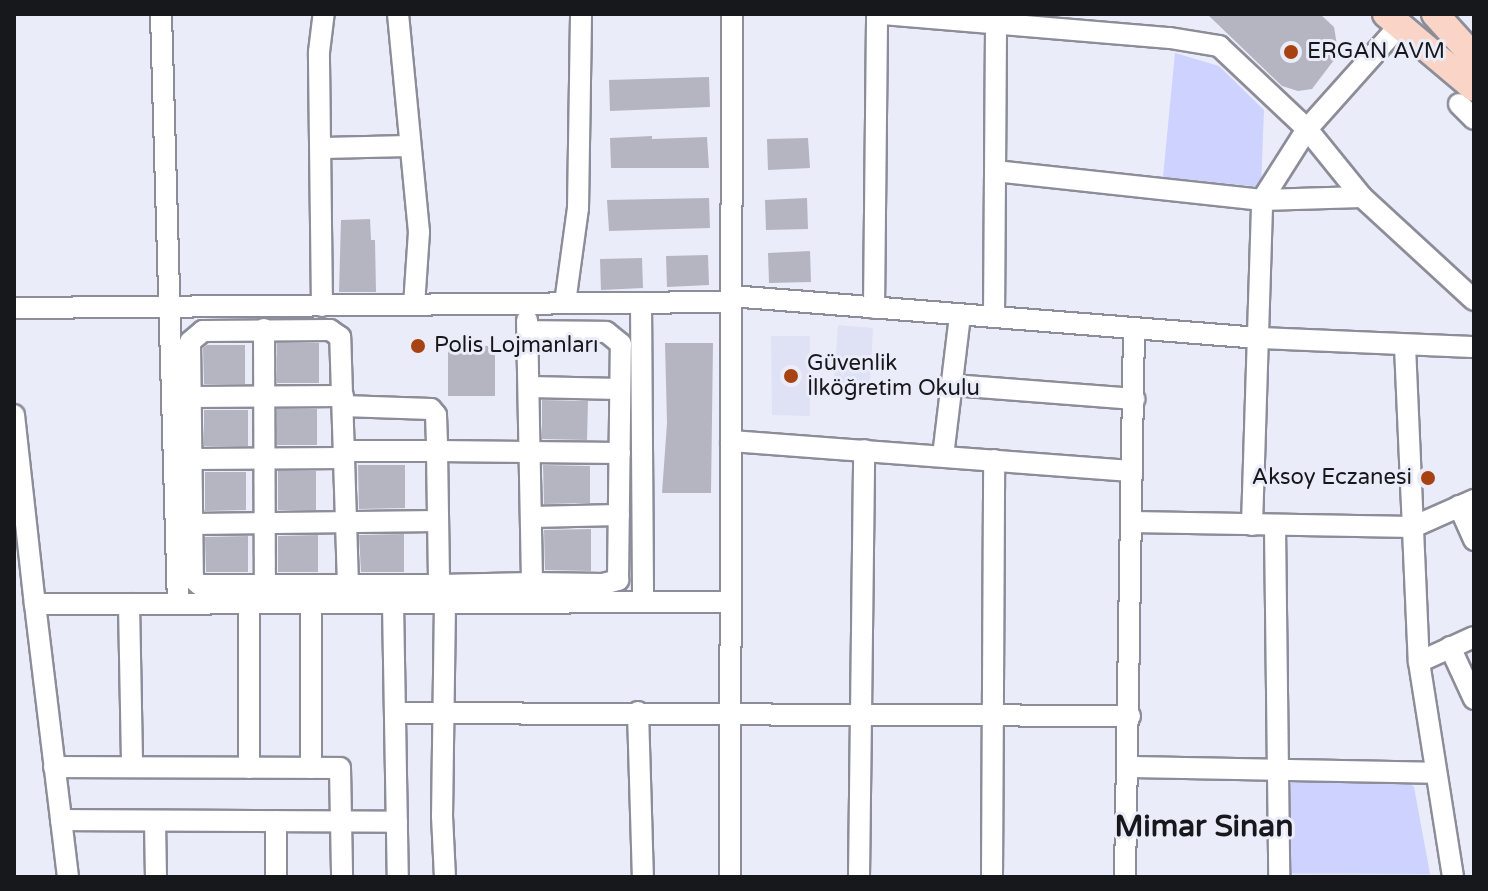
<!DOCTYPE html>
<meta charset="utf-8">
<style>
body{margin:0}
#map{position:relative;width:1488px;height:891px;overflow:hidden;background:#ebecf9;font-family:"Varela Round",sans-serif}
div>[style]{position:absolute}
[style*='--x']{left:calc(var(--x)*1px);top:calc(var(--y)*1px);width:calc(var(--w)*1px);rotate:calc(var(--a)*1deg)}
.built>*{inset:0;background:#dfe1f5}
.green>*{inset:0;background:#cdd2fe}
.building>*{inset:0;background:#b4b5c1}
.roads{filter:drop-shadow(2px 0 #8c8d98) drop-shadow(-2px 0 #8c8d98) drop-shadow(0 2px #8c8d98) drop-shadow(0 -2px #8c8d98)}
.minor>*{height:20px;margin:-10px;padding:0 10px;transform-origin:10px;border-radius:10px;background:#fff}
.major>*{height:26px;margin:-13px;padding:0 13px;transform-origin:13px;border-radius:13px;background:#fad4c6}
.dots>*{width:22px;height:22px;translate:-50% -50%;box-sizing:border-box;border:4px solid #ebecf9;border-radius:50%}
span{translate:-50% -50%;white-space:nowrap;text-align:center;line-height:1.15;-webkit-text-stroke:6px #ebecf9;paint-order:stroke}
.poi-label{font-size:22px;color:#17181c}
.left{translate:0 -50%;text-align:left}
.right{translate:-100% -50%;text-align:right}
.district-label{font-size:30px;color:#17181c;font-weight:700}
.frame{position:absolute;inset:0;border:16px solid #17181c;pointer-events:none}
</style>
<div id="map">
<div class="built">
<div style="clip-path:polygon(838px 325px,873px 328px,870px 385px,834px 382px)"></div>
<div style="clip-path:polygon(771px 336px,810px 336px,810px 416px,772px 415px)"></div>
<div style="clip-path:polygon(1288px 873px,1430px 874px,1431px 877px,1288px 877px)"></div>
</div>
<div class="green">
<div style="clip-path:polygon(1175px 53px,1219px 66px,1264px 110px,1261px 187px,1163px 177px)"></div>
<div style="clip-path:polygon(1292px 781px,1407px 782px,1414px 787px,1430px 874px,1288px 873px,1287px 789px)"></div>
</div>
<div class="building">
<div style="clip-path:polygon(1207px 14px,1320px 14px,1334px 27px,1337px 45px,1334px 60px,1312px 89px,1298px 91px,1282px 86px)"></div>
<div style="clip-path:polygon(709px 77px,710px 107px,610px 111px,609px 80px)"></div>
<div style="clip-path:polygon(652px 136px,652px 139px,707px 137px,709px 168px,611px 168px,610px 138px)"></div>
<div style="clip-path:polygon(808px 138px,810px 168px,768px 170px,767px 139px)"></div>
<div style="clip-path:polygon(709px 198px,710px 228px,609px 231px,607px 200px)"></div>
<div style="clip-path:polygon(807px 198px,808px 229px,766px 230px,765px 200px)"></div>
<div style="clip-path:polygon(370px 219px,371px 240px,375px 240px,376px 292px,339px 292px,341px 220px)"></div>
<div style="clip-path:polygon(810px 251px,811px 282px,769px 283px,768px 253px)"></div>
<div style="clip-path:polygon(708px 255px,709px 285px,667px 287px,666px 256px)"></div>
<div style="clip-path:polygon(642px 258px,643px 288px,601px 290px,600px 259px)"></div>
<div style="clip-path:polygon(277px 343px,319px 343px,319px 383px,277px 383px)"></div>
<div style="clip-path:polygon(665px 343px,713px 343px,711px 493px,662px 493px,667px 423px)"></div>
<div style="clip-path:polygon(207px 345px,245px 345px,245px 384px,204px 384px,203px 348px)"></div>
<div style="clip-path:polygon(448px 346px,495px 346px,495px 396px,448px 396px)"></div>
<div style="clip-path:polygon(542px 400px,588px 401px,587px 440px,542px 439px)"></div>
<div style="clip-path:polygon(277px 409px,317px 409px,317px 445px,277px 445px)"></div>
<div style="clip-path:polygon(204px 410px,248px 410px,248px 446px,204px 446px)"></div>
<div style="clip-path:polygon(358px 465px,405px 465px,405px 508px,359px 509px)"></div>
<div style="clip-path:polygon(543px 465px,590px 466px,590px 503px,544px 504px)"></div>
<div style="clip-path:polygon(278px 471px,316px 471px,316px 510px,278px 510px)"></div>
<div style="clip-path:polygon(205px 472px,246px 472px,246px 510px,205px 511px)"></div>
<div style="clip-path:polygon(591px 529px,591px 571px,545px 570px,544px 530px)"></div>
<div style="clip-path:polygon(404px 534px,404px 572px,361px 572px,359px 535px)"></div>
<div style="clip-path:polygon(318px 535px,318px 572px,278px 572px,278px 536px)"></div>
<div style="clip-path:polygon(248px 536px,248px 572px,206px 572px,205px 537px)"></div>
</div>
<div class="roads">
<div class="minor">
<div style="--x:161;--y:14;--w:590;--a:88.35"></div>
<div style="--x:398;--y:14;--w:219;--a:84.5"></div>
<div style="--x:419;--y:232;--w:73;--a:93.9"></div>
<div style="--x:883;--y:14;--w:288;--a:4.8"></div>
<div style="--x:1170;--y:38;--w:50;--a:9.3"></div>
<div style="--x:1219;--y:46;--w:121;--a:43.3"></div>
<div style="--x:1307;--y:129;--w:87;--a:51"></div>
<div style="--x:1362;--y:197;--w:152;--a:42.6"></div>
<div style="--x:1459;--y:104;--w:21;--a:45"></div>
<div style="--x:323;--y:148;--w:86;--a:-1.3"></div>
<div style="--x:995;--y:171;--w:269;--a:6.2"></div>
<div style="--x:1262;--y:200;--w:100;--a:-1.7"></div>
<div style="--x:731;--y:296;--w:530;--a:4.55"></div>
<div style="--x:1259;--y:338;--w:215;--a:2.4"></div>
<div style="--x:565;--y:303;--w:96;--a:-82.2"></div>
<div style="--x:578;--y:208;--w:194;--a:-89.1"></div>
<div style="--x:641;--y:303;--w:299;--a:89.6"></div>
<div style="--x:322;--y:306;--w:254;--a:-90.7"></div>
<div style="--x:319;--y:52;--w:38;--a:-83"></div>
<div style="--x:14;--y:308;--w:717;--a:-0.48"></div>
<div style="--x:874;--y:308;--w:294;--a:-89.4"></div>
<div style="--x:994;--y:317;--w:293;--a:-89.6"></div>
<div style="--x:527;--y:320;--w:263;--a:88.9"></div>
<div style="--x:264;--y:329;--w:256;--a:89.8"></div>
<div style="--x:1405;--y:346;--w:316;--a:87.5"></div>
<div style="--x:1419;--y:662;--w:218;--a:81"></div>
<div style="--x:953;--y:385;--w:182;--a:4.4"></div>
<div style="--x:530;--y:387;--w:90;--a:1.3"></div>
<div style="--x:190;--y:397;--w:153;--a:-0.4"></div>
<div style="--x:343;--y:406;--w:88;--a:2"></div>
<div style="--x:431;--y:409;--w:8;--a:50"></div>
<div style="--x:436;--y:415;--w:36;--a:88"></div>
<div style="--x:437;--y:451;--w:183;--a:0.6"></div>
<div style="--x:14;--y:415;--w:190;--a:83.7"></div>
<div style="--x:731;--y:441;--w:401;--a:4.3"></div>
<div style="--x:344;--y:451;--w:93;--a:0"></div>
<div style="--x:437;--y:451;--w:134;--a:89.1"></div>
<div style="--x:943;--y:456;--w:142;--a:-83.1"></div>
<div style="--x:192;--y:459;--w:152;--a:-0.4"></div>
<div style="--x:1459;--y:506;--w:37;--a:66"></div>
<div style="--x:531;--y:517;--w:88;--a:-1.3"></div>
<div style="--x:1132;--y:522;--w:281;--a:1"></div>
<div style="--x:1413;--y:527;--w:67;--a:-23.9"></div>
<div style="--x:193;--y:524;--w:245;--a:-0.7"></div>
<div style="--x:1252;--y:525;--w:325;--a:-88.2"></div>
<div style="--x:1262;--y:200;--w:84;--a:-57.6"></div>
<div style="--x:1307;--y:129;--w:138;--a:-48.2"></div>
<div style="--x:1275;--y:527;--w:350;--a:89.3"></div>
<div style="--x:348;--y:585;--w:248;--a:-91.8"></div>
<div style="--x:340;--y:337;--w:12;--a:-145"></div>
<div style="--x:330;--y:330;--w:127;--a:179.5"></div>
<div style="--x:203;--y:331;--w:17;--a:140"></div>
<div style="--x:190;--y:342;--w:237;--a:89.3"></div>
<div style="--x:193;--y:579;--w:9;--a:41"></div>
<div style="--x:200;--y:585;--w:239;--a:0"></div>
<div style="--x:439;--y:585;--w:93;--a:-1.2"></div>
<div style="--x:532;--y:583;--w:71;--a:0.8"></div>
<div style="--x:603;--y:584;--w:16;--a:-15"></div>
<div style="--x:618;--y:580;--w:236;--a:-89.3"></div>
<div style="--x:621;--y:344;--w:19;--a:-141"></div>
<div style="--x:606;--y:332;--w:78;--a:-179.3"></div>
<div style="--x:393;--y:603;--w:274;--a:89"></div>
<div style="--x:445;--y:603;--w:213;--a:90.8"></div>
<div style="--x:442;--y:816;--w:61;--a:87.2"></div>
<div style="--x:129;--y:604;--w:163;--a:88.9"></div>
<div style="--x:1450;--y:647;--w:57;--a:65.2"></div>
<div style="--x:1419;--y:662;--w:60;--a:-24.4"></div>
<div style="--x:638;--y:712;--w:165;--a:88.3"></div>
<div style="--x:395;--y:713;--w:735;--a:0.23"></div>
<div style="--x:54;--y:767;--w:286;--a:0.2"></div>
<div style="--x:340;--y:768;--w:109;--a:88.9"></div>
<div style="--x:1129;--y:767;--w:307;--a:1.1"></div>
<div style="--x:249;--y:768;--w:164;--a:-90"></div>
<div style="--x:311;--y:768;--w:165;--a:-90"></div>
<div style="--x:61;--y:820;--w:336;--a:0.3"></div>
<div style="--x:155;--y:821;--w:56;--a:89"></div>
<div style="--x:276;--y:821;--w:56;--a:90"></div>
<div style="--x:68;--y:877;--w:275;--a:-96.9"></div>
<div style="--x:35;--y:604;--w:696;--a:-0.16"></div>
<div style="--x:730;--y:877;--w:863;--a:-89.87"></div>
<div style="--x:859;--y:877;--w:427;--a:-89.3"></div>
<div style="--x:992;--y:877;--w:417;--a:-89.7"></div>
<div style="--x:1125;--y:877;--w:548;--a:-89.06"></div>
</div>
<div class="major">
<div style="--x:1386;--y:14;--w:115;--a:40.1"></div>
<div style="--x:1435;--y:14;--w:58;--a:47.8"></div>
</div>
</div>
<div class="dots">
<div style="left:1291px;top:52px;background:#a74312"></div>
<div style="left:418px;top:346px;background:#a74312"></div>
<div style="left:791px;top:376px;background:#a74312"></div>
<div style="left:1428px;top:478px;background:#a74312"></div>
</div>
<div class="poi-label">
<span class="left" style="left:1307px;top:52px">ERGAN AVM</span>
<span class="left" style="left:434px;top:346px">Polis Lojmanları</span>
<span class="left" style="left:807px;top:376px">Güvenlik<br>İlköğretim Okulu</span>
<span class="right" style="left:1412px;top:478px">Aksoy Eczanesi</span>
</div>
<div class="district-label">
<span style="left:1204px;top:827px">Mimar Sinan</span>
</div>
<div class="frame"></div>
</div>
